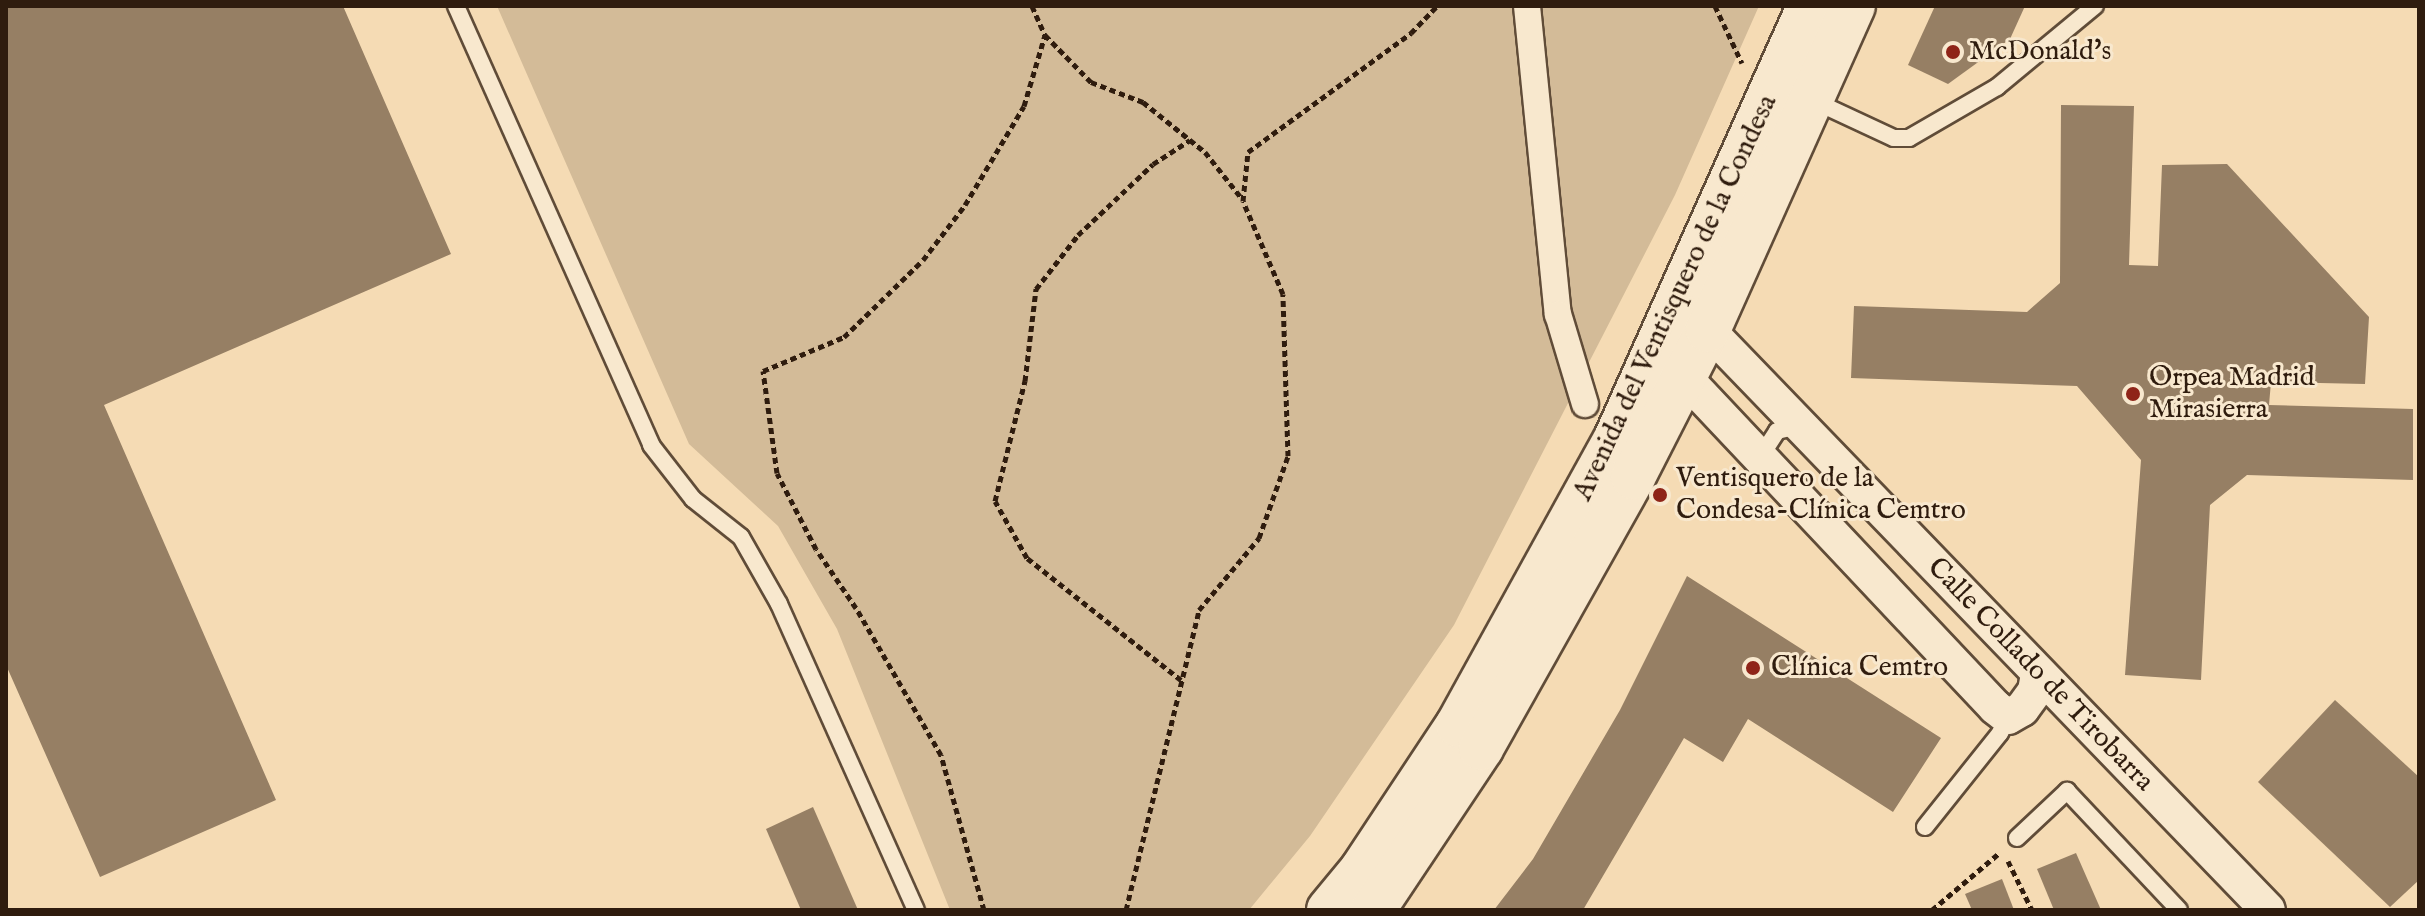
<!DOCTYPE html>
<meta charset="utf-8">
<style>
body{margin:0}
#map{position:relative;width:2425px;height:916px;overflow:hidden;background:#f5dbb4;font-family:"IM FELL English",serif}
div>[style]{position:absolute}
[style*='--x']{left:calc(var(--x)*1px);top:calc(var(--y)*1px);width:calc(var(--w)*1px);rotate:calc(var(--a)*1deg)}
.green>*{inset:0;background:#d3bb98}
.building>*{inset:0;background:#967f64}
.path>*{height:5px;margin-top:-2.5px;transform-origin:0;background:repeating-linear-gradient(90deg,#2f1c0e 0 6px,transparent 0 10px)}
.roads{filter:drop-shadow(2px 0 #604c38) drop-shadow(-2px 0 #604c38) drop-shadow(0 2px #604c38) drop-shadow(0 -2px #604c38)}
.service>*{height:16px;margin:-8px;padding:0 8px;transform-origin:8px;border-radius:8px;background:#f8e8ce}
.pedestrian>*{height:26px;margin:-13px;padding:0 13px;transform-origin:13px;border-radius:13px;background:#f8e8ce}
.minor>*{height:34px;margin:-17px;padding:0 17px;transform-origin:17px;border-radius:17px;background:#f8e8ce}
.secondary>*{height:44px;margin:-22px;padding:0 22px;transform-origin:22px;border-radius:22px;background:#f8e8ce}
.dots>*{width:22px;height:22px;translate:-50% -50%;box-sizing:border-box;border:4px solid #f8e8ce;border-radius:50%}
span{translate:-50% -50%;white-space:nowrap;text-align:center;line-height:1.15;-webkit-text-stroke:6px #f8e8ce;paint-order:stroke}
.poi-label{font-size:28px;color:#2f1c0e}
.left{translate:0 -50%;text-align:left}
.street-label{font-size:28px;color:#2f1c0e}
.frame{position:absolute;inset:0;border:8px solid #2f1c0e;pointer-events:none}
</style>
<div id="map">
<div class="green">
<div style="clip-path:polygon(497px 6px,1759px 6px,1675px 195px,1454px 625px,1310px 836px,1249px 910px,950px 910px,837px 629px,778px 526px,689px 444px)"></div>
</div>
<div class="building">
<div style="clip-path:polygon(6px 6px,343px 6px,451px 254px,104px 405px,276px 800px,100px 877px,6px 665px)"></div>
<div style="clip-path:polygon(1935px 6px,2025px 6px,2010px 39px,1948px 84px,1908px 65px)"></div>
<div style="clip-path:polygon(2061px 105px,2134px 106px,2129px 265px,2158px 266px,2162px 165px,2227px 164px,2369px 317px,2365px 384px,2271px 382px,2269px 405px,2413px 409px,2413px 480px,2247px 475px,2210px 505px,2201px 680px,2125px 675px,2141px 460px,2077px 386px,1851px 378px,1854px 306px,2027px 312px,2060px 283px)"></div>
<div style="clip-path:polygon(1687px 576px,1941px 738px,1893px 812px,1748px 719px,1723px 762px,1684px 738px,1583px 910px,1494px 910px,1533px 859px,1620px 710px)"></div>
<div style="clip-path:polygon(2335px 700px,2419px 777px,2419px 880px,2390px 907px,2258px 782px)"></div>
<div style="clip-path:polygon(813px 807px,858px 910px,801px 910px,766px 829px)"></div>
<div style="clip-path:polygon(2076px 853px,2101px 910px,2054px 910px,2037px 869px)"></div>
<div style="clip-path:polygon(2002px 879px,2014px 910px,1972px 910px,1965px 894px)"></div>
</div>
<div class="path">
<div style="--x:1032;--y:6;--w:32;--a:66"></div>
<div style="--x:1045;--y:35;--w:66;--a:45.6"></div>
<div style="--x:1091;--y:82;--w:56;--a:21"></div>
<div style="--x:1143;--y:102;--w:80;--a:38.9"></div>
<div style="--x:1205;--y:152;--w:61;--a:51.6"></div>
<div style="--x:1715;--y:6;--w:63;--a:64.7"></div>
<div style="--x:1181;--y:680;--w:196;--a:-141.6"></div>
<div style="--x:1027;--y:558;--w:65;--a:-119.3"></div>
<div style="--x:995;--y:501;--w:124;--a:-76"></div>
<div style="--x:1025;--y:381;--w:93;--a:-83.2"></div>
<div style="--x:1036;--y:289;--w:68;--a:-52.1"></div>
<div style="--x:1078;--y:235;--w:103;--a:-43.4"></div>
<div style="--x:1153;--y:164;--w:44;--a:-33"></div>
<div style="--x:2008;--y:861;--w:55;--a:63.9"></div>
<div style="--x:984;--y:910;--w:161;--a:-105.5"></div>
<div style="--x:941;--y:755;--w:170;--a:-120"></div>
<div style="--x:856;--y:608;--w:71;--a:-124.1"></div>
<div style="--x:816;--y:549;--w:85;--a:-117.2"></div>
<div style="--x:777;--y:473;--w:103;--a:-97.8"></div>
<div style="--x:763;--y:371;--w:88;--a:-22.8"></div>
<div style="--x:844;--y:337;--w:110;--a:-44.3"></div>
<div style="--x:923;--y:260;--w:69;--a:-52.6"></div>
<div style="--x:965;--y:205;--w:115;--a:-59.2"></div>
<div style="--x:1024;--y:106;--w:74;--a:-73.5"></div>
<div style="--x:1126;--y:910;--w:309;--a:-76.3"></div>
<div style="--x:1199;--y:610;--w:94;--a:-50.2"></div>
<div style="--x:1259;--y:538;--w:87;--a:-70.5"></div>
<div style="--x:1288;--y:456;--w:162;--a:-91.8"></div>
<div style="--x:1283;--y:294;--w:101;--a:-113.3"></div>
<div style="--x:1243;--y:201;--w:49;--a:-84.2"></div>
<div style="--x:1248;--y:152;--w:202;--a:-36.1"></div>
<div style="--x:1411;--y:33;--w:37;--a:-46"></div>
<div style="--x:1932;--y:910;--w:87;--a:-40.3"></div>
</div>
<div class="roads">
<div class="service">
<div style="--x:456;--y:6;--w:480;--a:66"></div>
<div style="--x:651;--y:445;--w:68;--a:52.1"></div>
<div style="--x:693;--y:499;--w:61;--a:38.4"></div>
<div style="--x:741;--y:537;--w:77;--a:60.4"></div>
<div style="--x:779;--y:604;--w:335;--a:65.9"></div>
<div style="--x:1812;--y:100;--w:90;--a:24.9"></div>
<div style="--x:1894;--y:138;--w:15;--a:0"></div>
<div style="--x:1909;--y:138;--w:102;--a:-30.1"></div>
<div style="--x:1997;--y:87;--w:127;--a:-39.6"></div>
<div style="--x:1759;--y:459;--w:33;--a:-57"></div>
<div style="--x:1777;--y:431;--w:23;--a:-13"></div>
<div style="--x:1925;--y:827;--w:120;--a:-51.4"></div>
<div style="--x:2000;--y:733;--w:18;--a:-63"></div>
<div style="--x:2017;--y:838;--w:69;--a:-43.2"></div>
<div style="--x:2067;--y:791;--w:163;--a:46.7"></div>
</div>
<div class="pedestrian">
<div style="--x:1527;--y:6;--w:310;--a:84.3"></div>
<div style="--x:1558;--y:314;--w:94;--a:73.3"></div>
</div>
<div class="minor">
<div style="--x:1689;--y:319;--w:22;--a:30"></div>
<div style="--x:1708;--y:330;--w:806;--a:46.01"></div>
<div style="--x:1669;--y:361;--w:475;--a:46.7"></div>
<div style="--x:1995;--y:707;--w:16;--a:38"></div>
<div style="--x:2008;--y:717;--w:16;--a:-30"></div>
<div style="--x:2022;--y:709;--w:22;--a:-54"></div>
<div style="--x:2035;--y:691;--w:17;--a:-80"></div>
</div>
<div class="secondary">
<div style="--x:1329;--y:910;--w:52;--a:-50.5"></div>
<div style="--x:1362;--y:870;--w:174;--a:-56.5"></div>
<div style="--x:1458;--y:725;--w:325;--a:-61.1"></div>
<div style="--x:1615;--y:441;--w:477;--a:-65.9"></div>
<div style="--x:1373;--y:910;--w:195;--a:-56.3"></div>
<div style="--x:1481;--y:748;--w:311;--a:-60.7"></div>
<div style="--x:1633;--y:477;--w:165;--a:-63"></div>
<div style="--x:1708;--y:330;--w:355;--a:-65.9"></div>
</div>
</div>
<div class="dots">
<div style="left:1953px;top:52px;background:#8f2418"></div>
<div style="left:2133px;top:394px;background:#8f2418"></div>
<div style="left:1660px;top:495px;background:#8f2418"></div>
<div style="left:1753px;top:668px;background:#8f2418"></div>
</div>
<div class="poi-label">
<span class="left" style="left:1969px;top:52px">McDonald's</span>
<span class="left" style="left:2149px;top:394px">Orpea Madrid<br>Mirasierra</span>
<span class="left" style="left:1676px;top:495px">Ventisquero de la<br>Condesa-Clínica Cemtro</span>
<span class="left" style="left:1771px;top:668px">Clínica Cemtro</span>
</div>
<div class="street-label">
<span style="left:1676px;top:298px;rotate:-65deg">Avenida del Ventisquero de la Condesa</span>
<span style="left:2040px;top:675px;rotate:46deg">Calle Collado de Tirobarra</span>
</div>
<div class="frame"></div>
</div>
